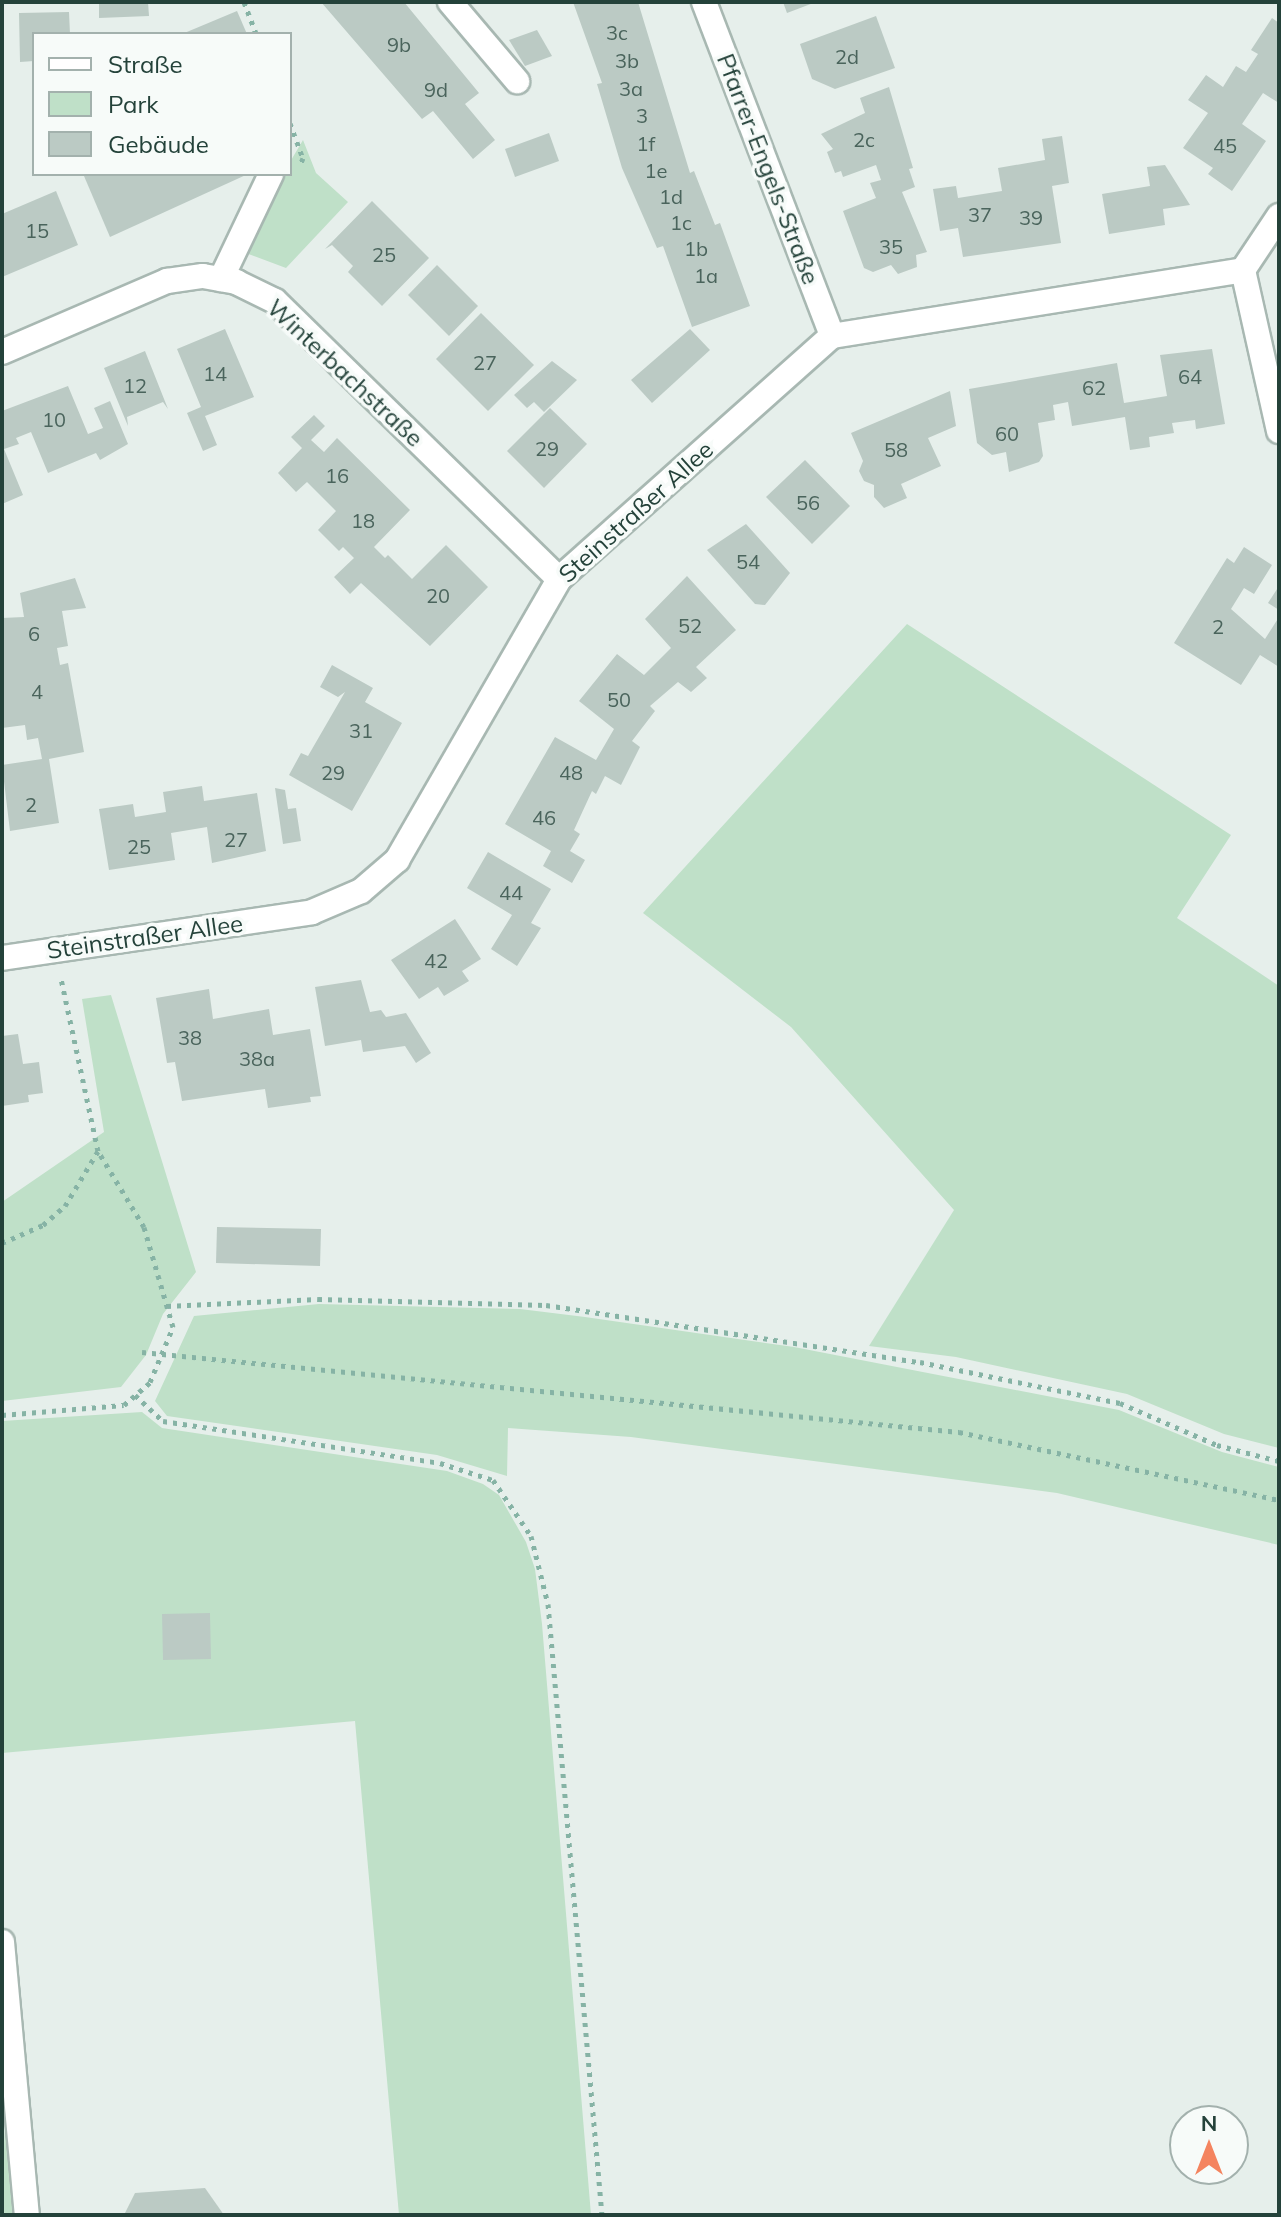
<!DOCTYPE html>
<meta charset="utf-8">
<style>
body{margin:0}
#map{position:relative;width:1281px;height:2217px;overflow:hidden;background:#e6efeb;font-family:Mulish,sans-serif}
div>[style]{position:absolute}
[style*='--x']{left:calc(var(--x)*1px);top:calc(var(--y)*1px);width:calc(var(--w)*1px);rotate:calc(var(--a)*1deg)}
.green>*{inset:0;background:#bfe0c8}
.building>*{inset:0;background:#bbcac4}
.path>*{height:5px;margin-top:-2.5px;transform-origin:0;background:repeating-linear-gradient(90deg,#86b3a5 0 4px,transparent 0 10px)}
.roads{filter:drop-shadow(2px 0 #a8b8b2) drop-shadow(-2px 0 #a8b8b2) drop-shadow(0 2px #a8b8b2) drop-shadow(0 -2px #a8b8b2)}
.minor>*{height:24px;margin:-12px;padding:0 12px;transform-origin:12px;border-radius:12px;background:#fff}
span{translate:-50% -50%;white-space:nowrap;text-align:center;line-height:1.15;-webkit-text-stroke:7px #f7fbf9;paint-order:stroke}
.number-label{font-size:20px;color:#4a645c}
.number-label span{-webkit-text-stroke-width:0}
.street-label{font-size:24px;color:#24423a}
.frame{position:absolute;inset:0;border:4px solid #24423a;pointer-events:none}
.legend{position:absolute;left:32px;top:32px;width:260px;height:144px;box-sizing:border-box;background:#f7fbf9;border:2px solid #a3b1ad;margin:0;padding:10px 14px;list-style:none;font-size:24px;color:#24423a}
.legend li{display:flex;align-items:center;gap:16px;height:40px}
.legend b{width:40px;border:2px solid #a3b1ad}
.north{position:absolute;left:1169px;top:2105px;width:80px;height:80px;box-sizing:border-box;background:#f7fbf9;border:2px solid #a3b1ad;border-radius:50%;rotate:0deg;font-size:22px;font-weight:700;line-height:32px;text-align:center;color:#24423a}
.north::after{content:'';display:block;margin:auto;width:28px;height:36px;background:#f4845f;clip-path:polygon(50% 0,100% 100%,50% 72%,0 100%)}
</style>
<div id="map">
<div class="green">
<div style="clip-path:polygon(303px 140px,316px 173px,348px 202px,286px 268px,243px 252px,250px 229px,283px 174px,290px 174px,290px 162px)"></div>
<div style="clip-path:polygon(907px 624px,1231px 835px,1177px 918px,1279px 986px,1279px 1448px,1224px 1434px,1127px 1394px,956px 1357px,869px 1346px,954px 1210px,791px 1027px,643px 913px)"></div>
<div style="clip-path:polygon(111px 995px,196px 1272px,163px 1314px,146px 1355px,121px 1387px,2px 1401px,2px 1202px,104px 1132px,82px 999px)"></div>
<div style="clip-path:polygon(319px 1304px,520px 1309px,585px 1317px,794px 1347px,1119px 1410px,1222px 1452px,1279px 1467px,1279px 1545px,1057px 1493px,631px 1437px,508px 1428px,507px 1476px,437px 1455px,167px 1416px,155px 1401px,194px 1316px)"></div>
<div style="clip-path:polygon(142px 1412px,162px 1428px,447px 1471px,483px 1484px,499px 1495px,526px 1542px,535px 1569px,542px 1624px,591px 2215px,399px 2215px,355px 1721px,2px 1753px,2px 1421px)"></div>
<div style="clip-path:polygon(6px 2086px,20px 2215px,2px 2215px)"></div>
</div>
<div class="building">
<div style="clip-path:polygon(99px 2px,148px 2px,149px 16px,99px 18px)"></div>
<div style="clip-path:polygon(321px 2px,404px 2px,479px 93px,465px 104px,495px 140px,473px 159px,433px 111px,422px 119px)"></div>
<div style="clip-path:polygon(573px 2px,638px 2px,690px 173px,694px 171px,715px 225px,720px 223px,750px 306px,692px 327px,663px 246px,657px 248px,622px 168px,597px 84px,602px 83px)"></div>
<div style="clip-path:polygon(783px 2px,816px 2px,787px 13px)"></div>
<div style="clip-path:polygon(237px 11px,247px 34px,182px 34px)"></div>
<div style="clip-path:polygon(69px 12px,70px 34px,34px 34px,34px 61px,20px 62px,19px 13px)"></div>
<div style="clip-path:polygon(876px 16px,895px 68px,835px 89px,812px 79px,800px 44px)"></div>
<div style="clip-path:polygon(1272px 18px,1279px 23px,1279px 103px,1263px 93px,1242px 124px,1266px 141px,1232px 191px,1208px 174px,1213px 168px,1183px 148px,1208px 113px,1188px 100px,1206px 75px,1223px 87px,1236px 66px,1246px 72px,1258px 54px,1251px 50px)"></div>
<div style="clip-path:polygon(537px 30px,552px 56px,525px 66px,509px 40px)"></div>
<div style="clip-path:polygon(889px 87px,913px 168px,909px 169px,915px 187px,902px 192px,927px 252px,916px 255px,917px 267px,898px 274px,891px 265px,873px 272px,864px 268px,843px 211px,876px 198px,870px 183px,881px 180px,876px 165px,843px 177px,841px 171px,835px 173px,827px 152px,833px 149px,821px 134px,865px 113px,860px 98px)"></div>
<div style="clip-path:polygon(549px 133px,559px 161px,515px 177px,505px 149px)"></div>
<div style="clip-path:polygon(1062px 136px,1069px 183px,1052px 186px,1061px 243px,963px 257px,958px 228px,940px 231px,933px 189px,956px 186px,958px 198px,1002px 191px,998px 168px,1045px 160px,1042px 139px)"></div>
<div style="clip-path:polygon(1165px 165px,1190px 205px,1163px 209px,1165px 225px,1109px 234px,1102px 194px,1150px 186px,1147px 167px)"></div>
<div style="clip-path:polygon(89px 174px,248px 174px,110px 237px,84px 176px)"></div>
<div style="clip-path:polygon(56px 191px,78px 245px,2px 277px,2px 214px)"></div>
<div style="clip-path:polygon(372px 201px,429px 258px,382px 306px,348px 272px,353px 266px,332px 245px,325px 249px)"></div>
<div style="clip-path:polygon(437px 265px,478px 306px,449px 336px,408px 295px)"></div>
<div style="clip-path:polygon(481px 313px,534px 365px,488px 411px,436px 359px)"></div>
<div style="clip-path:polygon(225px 329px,254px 397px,205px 416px,217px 445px,203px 451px,187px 413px,201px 407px,177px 349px)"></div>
<div style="clip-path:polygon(690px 329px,710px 350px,652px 403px,631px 380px)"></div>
<div style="clip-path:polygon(1212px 349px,1225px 424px,1196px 429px,1195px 420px,1172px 423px,1174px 433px,1149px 437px,1150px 447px,1130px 450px,1125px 417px,1072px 426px,1068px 402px,1053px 405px,1055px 420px,1038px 423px,1043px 456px,1039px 462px,1009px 472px,1006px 452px,992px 455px,977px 443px,969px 389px,1117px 363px,1124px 403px,1167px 396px,1160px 355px)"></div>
<div style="clip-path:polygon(145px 351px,168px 409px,163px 402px,127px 417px,128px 426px,104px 368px)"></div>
<div style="clip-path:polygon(552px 361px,577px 380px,544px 412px,534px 402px,527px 408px,514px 395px)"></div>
<div style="clip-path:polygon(68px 386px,88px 434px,103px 428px,94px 408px,110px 401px,128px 444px,100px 460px,96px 453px,48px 473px,31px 432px,16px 438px,19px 444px,4px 449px,23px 495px,2px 504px,2px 411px)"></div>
<div style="clip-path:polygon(950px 391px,956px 426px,928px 438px,941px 466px,901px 484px,907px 498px,884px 508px,874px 497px,874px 485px,864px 481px,859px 471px,863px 461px,851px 433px)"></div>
<div style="clip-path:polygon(550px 408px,587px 444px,544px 488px,507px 451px)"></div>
<div style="clip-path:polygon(314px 415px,325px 426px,311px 440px,324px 452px,337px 438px,410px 510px,374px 547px,385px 558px,388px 555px,412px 579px,446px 545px,488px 587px,430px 646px,361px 583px,350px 594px,334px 577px,354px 558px,343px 547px,339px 551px,318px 530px,336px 511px,307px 482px,296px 492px,278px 473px,302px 448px,291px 437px)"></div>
<div style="clip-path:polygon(805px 460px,850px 506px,812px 544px,766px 497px)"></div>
<div style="clip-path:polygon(746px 524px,790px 573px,765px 605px,755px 604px,707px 550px)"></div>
<div style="clip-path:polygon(1244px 547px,1272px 565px,1254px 594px,1244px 588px,1231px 609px,1265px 639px,1279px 617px,1279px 667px,1260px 655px,1241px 685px,1174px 643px,1227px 558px,1234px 563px)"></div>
<div style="clip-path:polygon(687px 576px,736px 630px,696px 667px,707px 678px,691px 692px,678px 682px,650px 706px,655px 711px,632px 741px,640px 747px,621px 785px,605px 776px,596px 794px,592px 791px,574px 830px,580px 834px,570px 851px,585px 860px,572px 883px,543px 866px,551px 851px,505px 824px,555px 737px,596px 760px,614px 729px,579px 701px,617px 654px,644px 675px,671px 648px,645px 619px)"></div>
<div style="clip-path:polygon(75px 578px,86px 608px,62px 611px,68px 646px,57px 648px,60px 665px,68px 663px,84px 752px,49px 759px,59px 823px,10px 831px,2px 765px,42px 759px,38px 738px,27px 740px,25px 725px,2px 728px,2px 618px,24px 617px,20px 593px)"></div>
<div style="clip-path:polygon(1279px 586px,1279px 610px,1268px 603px)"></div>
<div style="clip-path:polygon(332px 665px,373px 688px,365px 702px,402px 723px,352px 811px,289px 775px,301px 753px,308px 756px,345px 692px,338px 697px,320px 687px)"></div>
<div style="clip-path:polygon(202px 786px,204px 801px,257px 793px,266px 851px,212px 863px,207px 827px,171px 833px,175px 860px,109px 870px,99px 809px,133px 804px,135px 817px,166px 812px,163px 792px)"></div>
<div style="clip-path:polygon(275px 788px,285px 790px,288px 809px,296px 808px,301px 841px,283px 844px)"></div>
<div style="clip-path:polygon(488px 852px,551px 889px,531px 923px,541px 928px,517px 966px,491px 949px,512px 915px,467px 888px)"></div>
<div style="clip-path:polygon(455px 919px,481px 959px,462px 971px,469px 981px,444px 996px,438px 987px,419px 999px,391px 960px)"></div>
<div style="clip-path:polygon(361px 980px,370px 1012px,381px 1010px,386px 1017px,406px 1013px,431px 1053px,416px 1063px,405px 1046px,363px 1052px,361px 1040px,325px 1046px,315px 987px)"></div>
<div style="clip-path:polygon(209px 989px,213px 1019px,269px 1009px,273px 1035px,310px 1029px,321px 1096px,310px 1097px,311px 1102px,268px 1108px,265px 1089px,182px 1101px,175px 1062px,167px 1063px,156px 998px)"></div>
<div style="clip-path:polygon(18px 1034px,23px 1064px,39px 1062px,43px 1093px,28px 1095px,29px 1102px,2px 1106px,2px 1036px)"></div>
<div style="clip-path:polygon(217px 1227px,321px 1229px,320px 1266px,216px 1263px)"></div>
<div style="clip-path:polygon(210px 1613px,211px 1659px,163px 1660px,162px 1614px)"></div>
<div style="clip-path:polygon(205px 2188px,224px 2215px,124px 2215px,135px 2193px)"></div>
</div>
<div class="path">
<div style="--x:244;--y:2;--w:34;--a:69"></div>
<div style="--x:290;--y:123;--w:37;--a:70"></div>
<div style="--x:303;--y:158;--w:8;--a:113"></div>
<div style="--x:2;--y:1243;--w:45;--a:-23.7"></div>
<div style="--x:43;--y:1225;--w:29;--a:-41"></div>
<div style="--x:65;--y:1206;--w:64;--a:-59"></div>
<div style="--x:167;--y:1306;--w:151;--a:-2.7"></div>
<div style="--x:318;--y:1299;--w:228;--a:1.5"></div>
<div style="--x:546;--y:1305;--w:378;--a:8.7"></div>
<div style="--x:920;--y:1362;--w:204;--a:11.6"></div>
<div style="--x:1120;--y:1403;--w:106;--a:23.4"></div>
<div style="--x:1217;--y:1445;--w:64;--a:14.5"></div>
<div style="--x:142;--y:1352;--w:821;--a:5.59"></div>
<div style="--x:959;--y:1432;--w:327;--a:12"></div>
<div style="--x:135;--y:1395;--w:38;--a:43"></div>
<div style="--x:163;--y:1421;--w:280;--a:8.6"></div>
<div style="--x:440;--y:1463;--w:56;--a:17.8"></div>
<div style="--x:493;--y:1480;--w:68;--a:55.8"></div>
<div style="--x:531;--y:1536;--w:70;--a:76"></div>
<div style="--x:548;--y:1604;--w:613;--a:84.95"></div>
<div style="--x:2;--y:1415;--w:122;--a:-4.7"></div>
<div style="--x:124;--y:1405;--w:35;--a:-41"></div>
<div style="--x:150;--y:1382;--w:60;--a:-67.3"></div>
<div style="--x:173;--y:1327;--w:104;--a:-106.2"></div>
<div style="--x:144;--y:1227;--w:89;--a:-121.2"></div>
<div style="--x:98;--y:1151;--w:176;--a:-102.1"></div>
</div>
<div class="roads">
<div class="minor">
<div style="--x:450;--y:2;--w:104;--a:49.7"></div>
<div style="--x:704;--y:2;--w:358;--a:69"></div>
<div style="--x:1243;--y:270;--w:165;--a:77.4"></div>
<div style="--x:221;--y:279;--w:116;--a:-64.5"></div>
<div style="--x:2;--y:352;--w:180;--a:-23.3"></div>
<div style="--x:167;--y:281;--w:36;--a:-8"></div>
<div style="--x:203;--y:276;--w:34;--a:10"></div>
<div style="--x:236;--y:282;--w:43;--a:26"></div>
<div style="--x:275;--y:301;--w:397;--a:44.4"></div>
<div style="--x:2;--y:958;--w:313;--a:-8.4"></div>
<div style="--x:312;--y:912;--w:53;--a:-23.2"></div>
<div style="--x:361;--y:891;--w:48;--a:-40.7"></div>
<div style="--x:397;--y:860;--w:324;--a:-60"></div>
<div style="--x:559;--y:579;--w:365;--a:-41.7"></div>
<div style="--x:832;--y:336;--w:416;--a:-9.1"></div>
<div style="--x:1243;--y:270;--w:65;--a:-56.3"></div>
<div style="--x:2;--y:1942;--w:274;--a:84.8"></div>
</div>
</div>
<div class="number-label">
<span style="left:617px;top:32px">3c</span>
<span style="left:399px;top:44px">9b</span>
<span style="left:847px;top:56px">2d</span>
<span style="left:627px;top:60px">3b</span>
<span style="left:631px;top:88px">3a</span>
<span style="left:436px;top:89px">9d</span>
<span style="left:642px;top:115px">3</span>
<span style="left:864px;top:139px">2c</span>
<span style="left:646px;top:143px">1f</span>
<span style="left:1225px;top:145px">45</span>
<span style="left:656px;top:170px">1e</span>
<span style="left:671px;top:196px">1d</span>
<span style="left:980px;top:214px">37</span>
<span style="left:1031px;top:217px">39</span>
<span style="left:681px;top:222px">1c</span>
<span style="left:37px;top:230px">15</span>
<span style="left:891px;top:246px">35</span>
<span style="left:696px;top:248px">1b</span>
<span style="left:384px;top:254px">25</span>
<span style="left:706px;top:275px">1a</span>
<span style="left:485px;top:362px">27</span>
<span style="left:215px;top:373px">14</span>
<span style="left:1190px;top:376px">64</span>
<span style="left:135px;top:385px">12</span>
<span style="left:1094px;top:387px">62</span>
<span style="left:54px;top:419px">10</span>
<span style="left:1007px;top:433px">60</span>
<span style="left:547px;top:448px">29</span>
<span style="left:896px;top:449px">58</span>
<span style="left:337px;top:475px">16</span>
<span style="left:808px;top:502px">56</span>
<span style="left:363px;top:520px">18</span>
<span style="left:748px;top:561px">54</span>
<span style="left:438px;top:595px">20</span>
<span style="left:690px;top:625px">52</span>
<span style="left:1218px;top:626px">2</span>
<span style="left:34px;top:633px">6</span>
<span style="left:37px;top:691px">4</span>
<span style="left:619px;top:699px">50</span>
<span style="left:361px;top:730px">31</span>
<span style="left:333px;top:772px">29</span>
<span style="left:571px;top:772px">48</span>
<span style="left:31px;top:804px">2</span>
<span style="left:544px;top:817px">46</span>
<span style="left:236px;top:839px">27</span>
<span style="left:139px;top:846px">25</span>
<span style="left:511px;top:892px">44</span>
<span style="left:436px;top:960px">42</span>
<span style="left:190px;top:1037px">38</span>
<span style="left:257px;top:1058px">38a</span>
</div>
<div class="street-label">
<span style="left:768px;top:169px;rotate:69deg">Pfarrer-Engels-Straße</span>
<span style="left:345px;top:373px;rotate:43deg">Winterbachstraße</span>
<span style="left:636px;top:512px;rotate:-42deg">Steinstraßer Allee</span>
<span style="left:145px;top:937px;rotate:-8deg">Steinstraßer Allee</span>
</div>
<div class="frame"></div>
<ul class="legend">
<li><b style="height:10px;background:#fff"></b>Straße</li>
<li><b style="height:22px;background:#bfe0c8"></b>Park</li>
<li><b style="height:22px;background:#bbcac4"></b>Gebäude</li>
</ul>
<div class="north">N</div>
</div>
